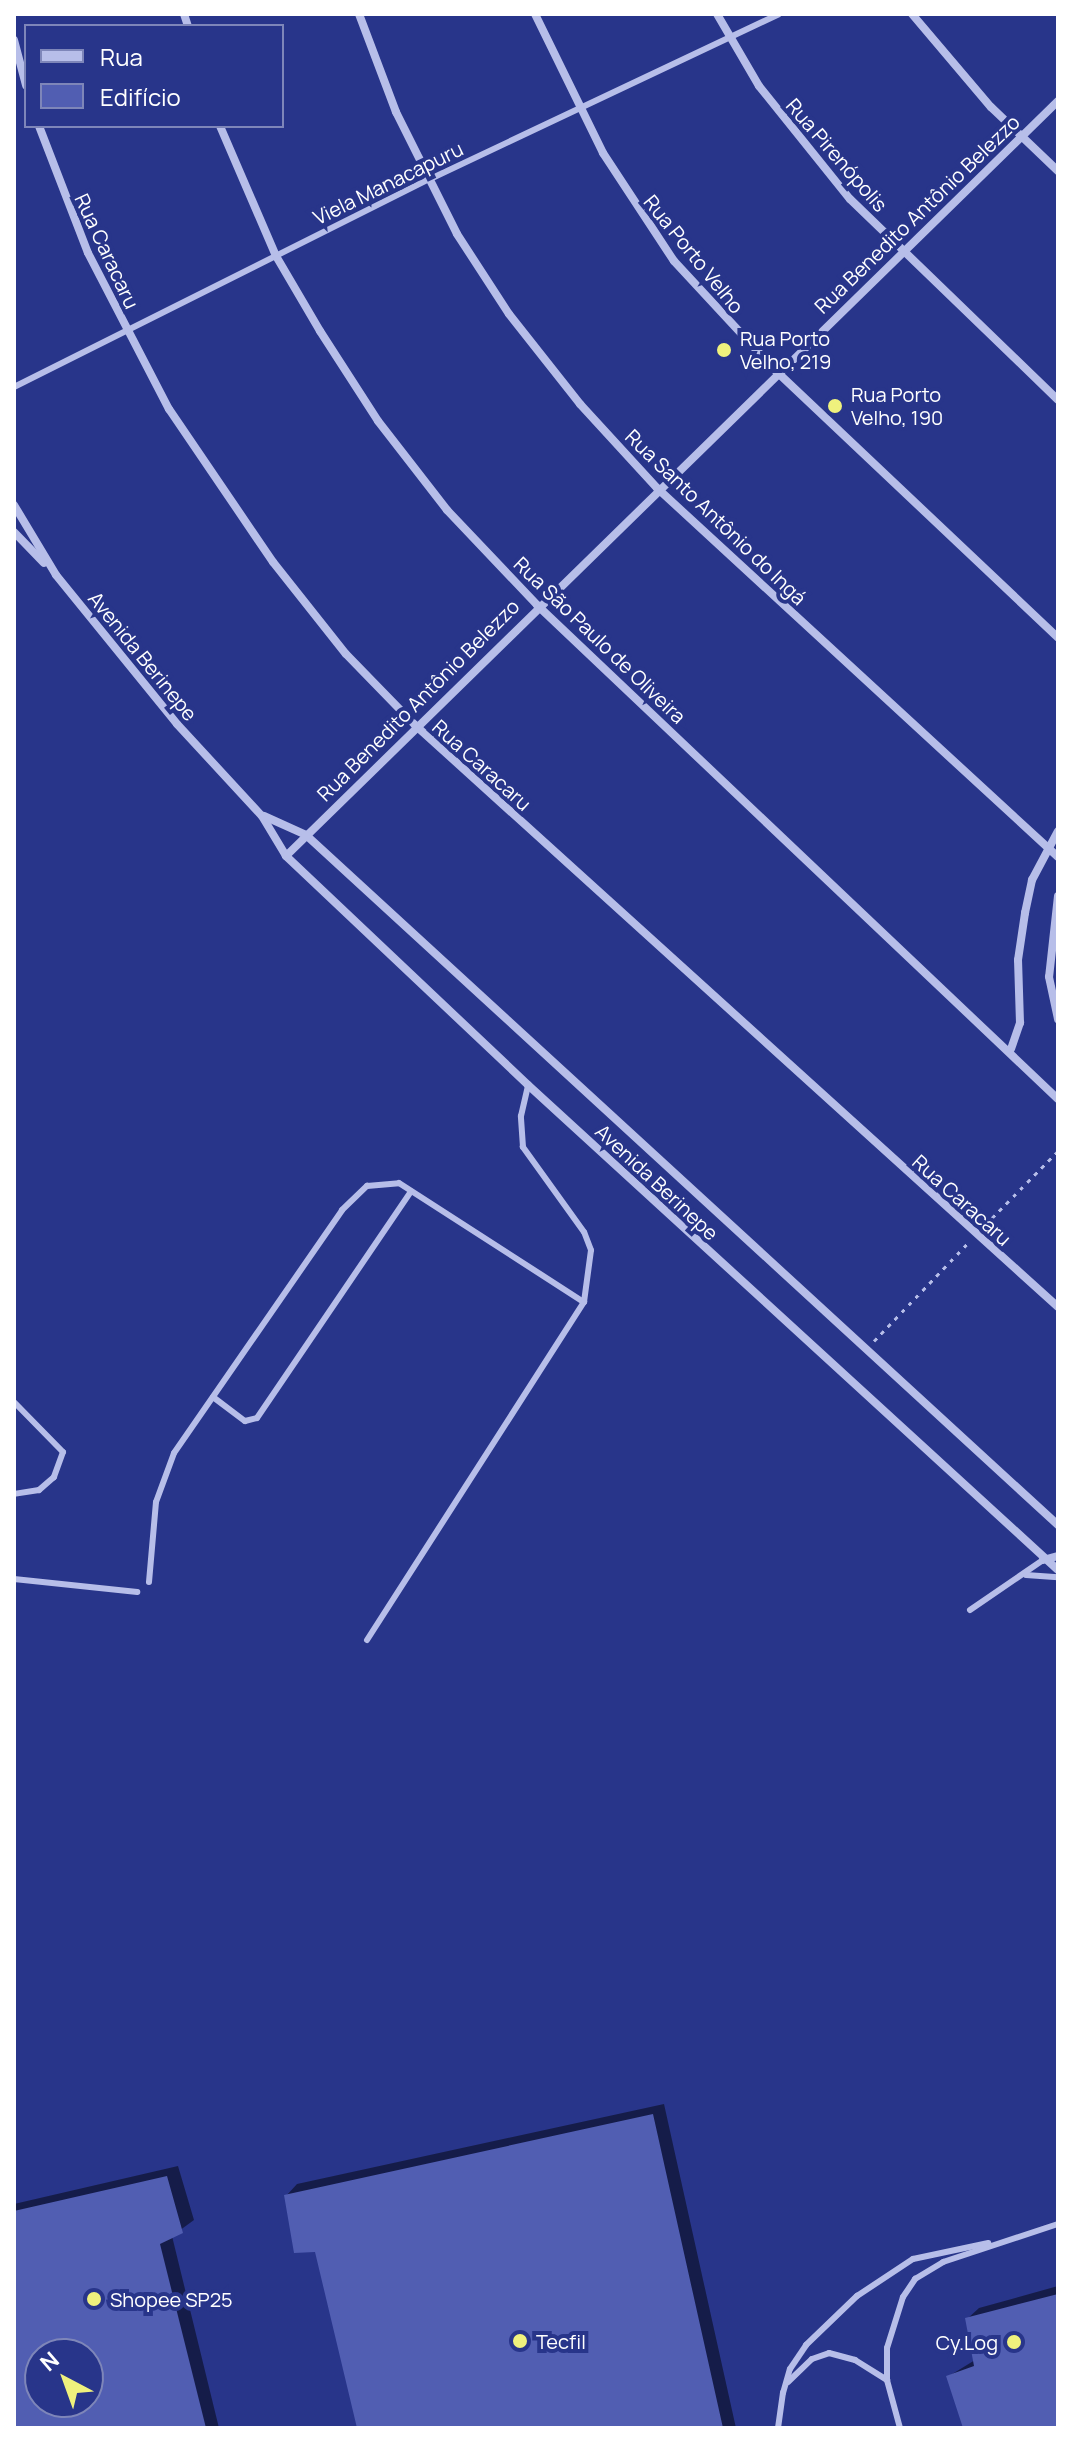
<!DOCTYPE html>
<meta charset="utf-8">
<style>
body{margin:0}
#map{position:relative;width:1072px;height:2442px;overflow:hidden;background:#28358a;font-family:Manrope,sans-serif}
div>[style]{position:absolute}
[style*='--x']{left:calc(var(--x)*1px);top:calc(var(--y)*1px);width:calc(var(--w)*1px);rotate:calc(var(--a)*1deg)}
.shadow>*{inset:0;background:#0007}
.building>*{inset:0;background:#515eb2}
.path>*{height:3px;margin-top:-1.5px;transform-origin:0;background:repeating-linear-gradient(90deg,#b7bee9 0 4px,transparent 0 10px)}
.lane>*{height:6px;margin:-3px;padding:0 3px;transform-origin:3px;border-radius:3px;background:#b7bee9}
.street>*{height:8px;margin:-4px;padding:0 4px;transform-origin:4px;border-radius:4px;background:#b7bee9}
.dots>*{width:22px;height:22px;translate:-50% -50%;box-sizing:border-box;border:4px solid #28358a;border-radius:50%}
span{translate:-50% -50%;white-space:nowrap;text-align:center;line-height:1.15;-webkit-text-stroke:8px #28358a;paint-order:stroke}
.street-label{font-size:20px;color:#fff}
.poi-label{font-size:20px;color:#fff}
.left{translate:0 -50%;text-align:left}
.right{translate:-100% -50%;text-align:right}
.frame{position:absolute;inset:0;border:16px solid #fff;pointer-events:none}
.legend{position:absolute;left:24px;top:24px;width:260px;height:104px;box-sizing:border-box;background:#28358a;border:2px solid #7e86b9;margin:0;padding:10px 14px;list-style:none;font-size:24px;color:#fff}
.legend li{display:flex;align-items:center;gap:16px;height:40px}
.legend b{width:40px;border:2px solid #7e86b9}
.north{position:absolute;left:24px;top:2338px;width:80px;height:80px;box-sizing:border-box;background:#28358a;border:2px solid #7e86b9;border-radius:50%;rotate:319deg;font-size:22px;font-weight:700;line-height:32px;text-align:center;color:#fff}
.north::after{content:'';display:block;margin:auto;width:28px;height:36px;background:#eff17d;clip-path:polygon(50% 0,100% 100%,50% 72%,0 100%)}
</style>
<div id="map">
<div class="shadow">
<div style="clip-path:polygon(664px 2104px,736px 2428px,359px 2428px,317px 2249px,286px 2196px,297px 2184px)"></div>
<div style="clip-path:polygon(evenodd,178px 2166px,194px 2220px,172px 2236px,219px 2428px,14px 2428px,14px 2204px,178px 2166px,40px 2354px,88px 2354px,88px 2402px,40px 2402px,40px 2354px)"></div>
<div style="clip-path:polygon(1058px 2286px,1058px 2428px,965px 2428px,949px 2376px,975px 2360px,967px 2319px,979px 2308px)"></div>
</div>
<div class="building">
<div style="clip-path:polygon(653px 2114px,723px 2428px,357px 2428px,315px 2252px,294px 2253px,284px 2195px)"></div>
<div style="clip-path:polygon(evenodd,167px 2176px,183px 2233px,160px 2244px,206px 2428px,14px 2428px,14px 2211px,167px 2176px,40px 2354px,88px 2354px,88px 2402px,40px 2402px,40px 2354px)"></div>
<div style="clip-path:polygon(1058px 2294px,1058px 2428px,963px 2428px,946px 2376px,974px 2366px,965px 2318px)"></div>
</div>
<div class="path">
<div style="--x:985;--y:1225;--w:104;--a:-45.4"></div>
<div style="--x:874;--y:1341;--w:137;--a:-46.2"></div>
</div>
<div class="lane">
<div style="--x:14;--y:387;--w:463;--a:-26.6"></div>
<div style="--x:428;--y:180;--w:388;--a:-25.3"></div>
<div style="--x:213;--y:1397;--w:40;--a:37"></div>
<div style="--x:245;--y:1421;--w:12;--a:-14"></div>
<div style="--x:257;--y:1418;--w:274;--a:-55.8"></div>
<div style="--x:14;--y:1402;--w:70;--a:45.6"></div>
<div style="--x:63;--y:1452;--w:27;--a:110"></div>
<div style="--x:54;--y:1477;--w:20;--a:139"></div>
<div style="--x:39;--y:1490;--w:25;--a:171"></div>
<div style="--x:1026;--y:1575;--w:32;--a:4"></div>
<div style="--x:14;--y:1579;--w:124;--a:6"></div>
<div style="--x:149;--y:1582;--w:80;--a:-85"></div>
<div style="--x:156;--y:1502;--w:52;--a:-69.8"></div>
<div style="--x:174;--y:1453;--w:295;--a:-55.3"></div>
<div style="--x:342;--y:1210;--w:35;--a:-44"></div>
<div style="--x:367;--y:1186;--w:32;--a:-5"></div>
<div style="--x:399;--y:1183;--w:220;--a:32.8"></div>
<div style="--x:970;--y:1610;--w:88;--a:-34.4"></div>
<div style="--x:367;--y:1640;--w:402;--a:-57.3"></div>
<div style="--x:584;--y:1302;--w:52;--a:-82.3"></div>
<div style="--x:591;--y:1250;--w:19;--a:-111"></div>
<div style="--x:584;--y:1232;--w:105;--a:-125.7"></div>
<div style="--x:523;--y:1147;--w:31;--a:-94"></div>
<div style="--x:521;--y:1116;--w:32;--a:-77"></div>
<div style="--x:788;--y:2382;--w:33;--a:-44"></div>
<div style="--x:812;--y:2359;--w:18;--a:-19"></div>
<div style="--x:829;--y:2353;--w:27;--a:15"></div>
<div style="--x:855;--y:2360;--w:38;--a:32"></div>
<div style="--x:783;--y:2393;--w:25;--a:-74"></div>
<div style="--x:790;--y:2369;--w:29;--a:-56"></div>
<div style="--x:806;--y:2345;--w:71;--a:-43.9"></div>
<div style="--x:857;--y:2296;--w:67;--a:-33.5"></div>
<div style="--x:913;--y:2259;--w:77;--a:-12"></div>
<div style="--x:778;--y:2428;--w:36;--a:-82"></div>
<div style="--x:900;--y:2428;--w:50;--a:-105.2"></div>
<div style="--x:887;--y:2380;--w:32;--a:-90"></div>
<div style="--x:887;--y:2348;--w:53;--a:-72.6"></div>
<div style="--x:903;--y:2297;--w:22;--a:-56"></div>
<div style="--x:915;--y:2279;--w:33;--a:-31"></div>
<div style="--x:943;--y:2262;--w:121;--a:-18.3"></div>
</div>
<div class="street">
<div style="--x:184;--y:14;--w:13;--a:72"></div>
<div style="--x:359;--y:14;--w:105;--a:69.3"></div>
<div style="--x:396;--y:112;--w:136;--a:63.4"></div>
<div style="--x:457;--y:234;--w:95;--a:57"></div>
<div style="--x:509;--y:314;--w:115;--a:51.7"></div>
<div style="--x:580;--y:404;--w:114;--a:47.5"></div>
<div style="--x:657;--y:488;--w:545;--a:42.62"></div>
<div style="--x:535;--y:14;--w:155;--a:63.9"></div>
<div style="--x:603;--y:153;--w:129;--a:56.7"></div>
<div style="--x:674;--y:261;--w:150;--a:47.2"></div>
<div style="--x:776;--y:371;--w:388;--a:43.4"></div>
<div style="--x:717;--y:14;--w:83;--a:59.7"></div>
<div style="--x:759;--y:86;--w:145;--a:51.2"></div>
<div style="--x:850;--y:199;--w:289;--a:44"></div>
<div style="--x:912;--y:14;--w:122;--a:49.7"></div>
<div style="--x:991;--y:107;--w:93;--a:43.7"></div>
<div style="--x:14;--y:40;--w:47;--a:75.1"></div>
<div style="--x:39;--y:126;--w:136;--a:68.9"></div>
<div style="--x:88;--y:253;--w:176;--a:62.6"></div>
<div style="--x:169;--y:409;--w:185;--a:55.8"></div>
<div style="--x:273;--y:562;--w:117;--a:51.6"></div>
<div style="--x:346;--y:654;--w:99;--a:45.8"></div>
<div style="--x:415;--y:725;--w:867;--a:42.15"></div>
<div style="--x:220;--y:126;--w:142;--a:66.7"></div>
<div style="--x:276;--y:256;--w:87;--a:59.6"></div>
<div style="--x:320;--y:331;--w:107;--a:57.2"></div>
<div style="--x:378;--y:421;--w:113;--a:52.2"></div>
<div style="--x:447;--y:510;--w:131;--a:46.5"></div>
<div style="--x:537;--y:605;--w:718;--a:43.48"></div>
<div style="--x:14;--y:505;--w:82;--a:59"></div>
<div style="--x:56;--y:575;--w:192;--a:50.9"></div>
<div style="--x:177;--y:724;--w:125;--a:47.3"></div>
<div style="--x:262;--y:816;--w:47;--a:59"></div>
<div style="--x:286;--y:856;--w:333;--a:43.4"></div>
<div style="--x:528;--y:1085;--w:718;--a:42.46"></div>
<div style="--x:14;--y:532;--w:43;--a:45.9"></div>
<div style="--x:264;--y:816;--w:46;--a:24.3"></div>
<div style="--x:306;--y:835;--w:1021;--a:42.54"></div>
<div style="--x:286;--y:856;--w:1080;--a:-44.36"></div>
<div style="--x:1058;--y:896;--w:81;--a:96.3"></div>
<div style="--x:1049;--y:977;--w:43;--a:77.9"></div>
<div style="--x:1011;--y:1049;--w:28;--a:-71"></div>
<div style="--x:1020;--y:1023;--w:63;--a:-91.8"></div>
<div style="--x:1018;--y:960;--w:48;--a:-81.5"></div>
<div style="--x:1025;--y:913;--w:34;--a:-78"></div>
<div style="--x:1032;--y:880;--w:55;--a:-62"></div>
<div style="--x:1043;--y:1560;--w:16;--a:-15"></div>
</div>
<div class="dots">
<div style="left:724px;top:350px;background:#eff17d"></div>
<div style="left:835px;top:406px;background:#eff17d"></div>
<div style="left:94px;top:2299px;background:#eff17d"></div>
<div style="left:520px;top:2341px;background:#eff17d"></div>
<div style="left:1014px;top:2342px;background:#eff17d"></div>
</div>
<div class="street-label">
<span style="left:837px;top:155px;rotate:49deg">Rua Pirenópolis</span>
<span style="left:388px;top:183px;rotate:-26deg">Viela Manacapuru</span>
<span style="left:917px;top:214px;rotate:-44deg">Rua Benedito Antônio Belezzo</span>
<span style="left:107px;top:251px;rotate:65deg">Rua Caracaru</span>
<span style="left:694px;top:254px;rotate:51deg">Rua Porto Velho</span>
<span style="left:716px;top:517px;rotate:44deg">Rua Santo Antônio do Ingá</span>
<span style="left:600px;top:640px;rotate:44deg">Rua São Paulo de Oliveira</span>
<span style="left:143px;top:656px;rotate:51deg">Avenida Berinepe</span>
<span style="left:418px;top:700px;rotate:-45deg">Rua Benedito Antônio Belezzo</span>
<span style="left:482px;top:765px;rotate:42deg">Rua Caracaru</span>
<span style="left:657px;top:1182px;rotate:43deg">Avenida Berinepe</span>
<span style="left:962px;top:1200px;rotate:42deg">Rua Caracaru</span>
</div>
<div class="poi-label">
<span class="left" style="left:740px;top:350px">Rua Porto<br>Velho, 219</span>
<span class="left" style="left:851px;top:406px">Rua Porto<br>Velho, 190</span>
<span class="left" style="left:110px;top:2299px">Shopee SP25</span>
<span class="left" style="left:536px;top:2341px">Tecfil</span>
<span class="right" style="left:998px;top:2342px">Cy.Log</span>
</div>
<div class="frame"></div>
<ul class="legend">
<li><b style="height:10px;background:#b7bee9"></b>Rua</li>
<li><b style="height:22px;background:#515eb2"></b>Edifício</li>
</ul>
<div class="north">N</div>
</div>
